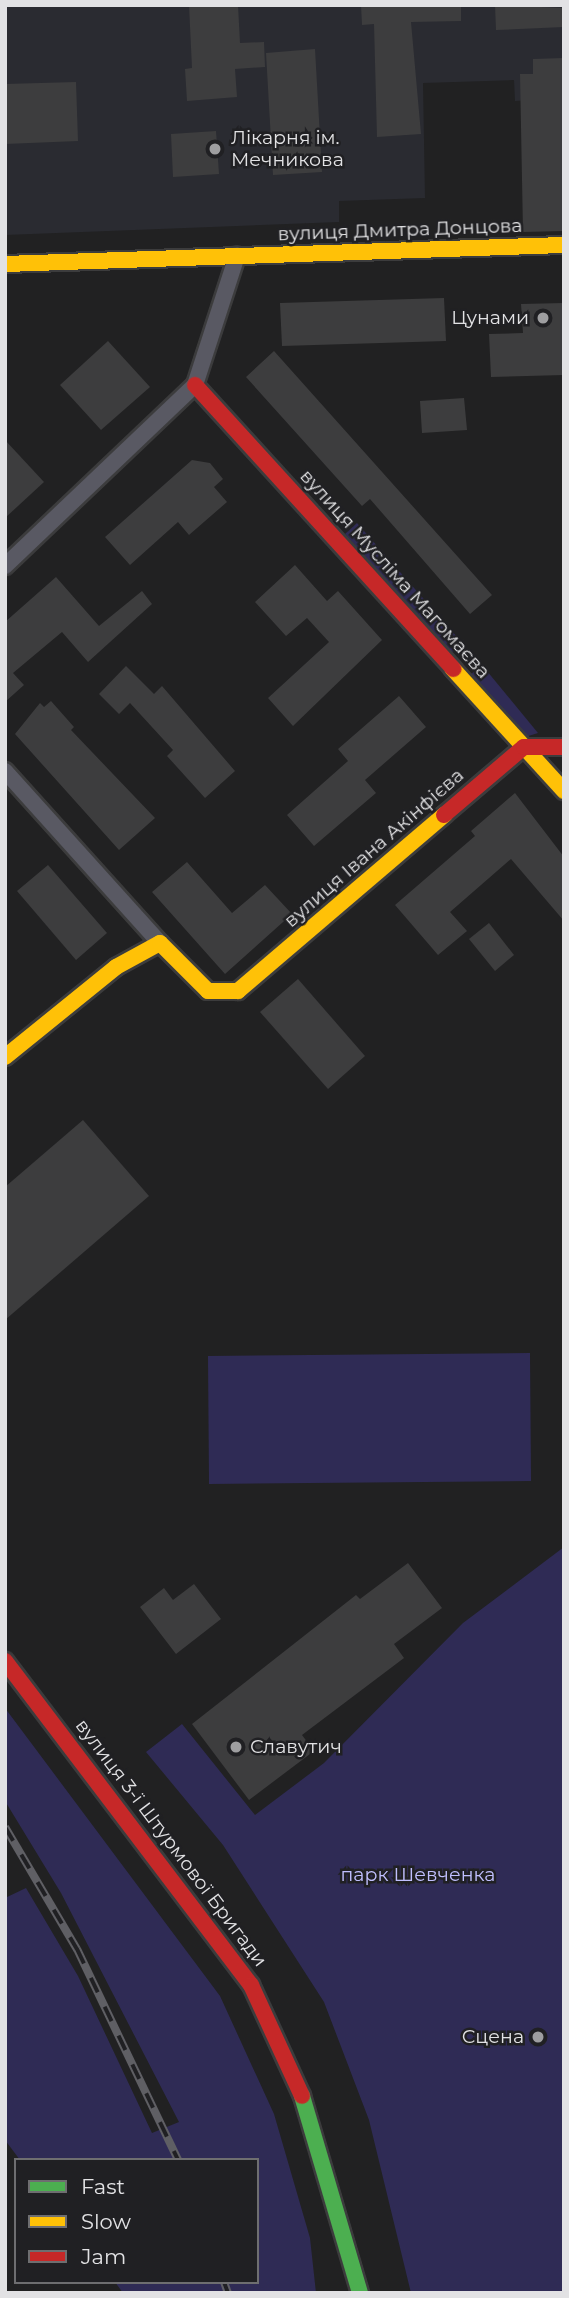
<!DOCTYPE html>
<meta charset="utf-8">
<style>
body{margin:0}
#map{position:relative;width:569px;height:2298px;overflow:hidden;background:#212122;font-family:Montserrat,sans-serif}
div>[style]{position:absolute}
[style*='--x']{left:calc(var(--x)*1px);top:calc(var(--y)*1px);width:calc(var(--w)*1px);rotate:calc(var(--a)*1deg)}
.built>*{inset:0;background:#2a2b31}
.green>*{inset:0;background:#2f2b55}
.building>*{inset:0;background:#3d3d3e}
.roads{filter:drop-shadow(2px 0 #3c3c3d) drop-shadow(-2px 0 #3c3c3d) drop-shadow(0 2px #3c3c3d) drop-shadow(0 -2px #3c3c3d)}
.street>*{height:16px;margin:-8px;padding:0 8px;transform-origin:8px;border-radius:8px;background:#595963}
.fast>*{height:16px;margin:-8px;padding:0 8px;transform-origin:8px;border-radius:8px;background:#4caf50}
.slow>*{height:16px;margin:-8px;padding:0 8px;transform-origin:8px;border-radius:8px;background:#ffc107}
.jam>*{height:16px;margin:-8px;padding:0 8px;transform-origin:8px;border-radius:8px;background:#c62828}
.rail>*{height:8px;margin-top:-4px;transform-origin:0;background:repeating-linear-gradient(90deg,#202023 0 16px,#5f5f64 0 32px);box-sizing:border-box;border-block:2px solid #5f5f64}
.dots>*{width:19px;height:19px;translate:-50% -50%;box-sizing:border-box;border:4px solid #202023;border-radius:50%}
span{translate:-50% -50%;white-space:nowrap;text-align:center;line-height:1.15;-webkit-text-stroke:5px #202023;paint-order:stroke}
.poi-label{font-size:19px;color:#e2e2e4}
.left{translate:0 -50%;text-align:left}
.right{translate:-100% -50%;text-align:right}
.street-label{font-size:19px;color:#e2e2e4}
.park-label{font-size:19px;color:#c0bffe}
.frame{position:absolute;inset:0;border:7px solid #e2e2e4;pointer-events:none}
.legend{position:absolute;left:14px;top:2158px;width:245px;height:126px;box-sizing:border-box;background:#202023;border:2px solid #6e6e70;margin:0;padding:9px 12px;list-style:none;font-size:21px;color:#e2e2e4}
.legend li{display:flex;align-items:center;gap:14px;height:35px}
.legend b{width:35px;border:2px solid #6e6e70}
</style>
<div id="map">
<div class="built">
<div style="clip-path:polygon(5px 5px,564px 5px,564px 98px,515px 101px,514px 80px,423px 83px,425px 198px,339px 201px,339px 222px,5px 235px)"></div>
</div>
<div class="green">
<div style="clip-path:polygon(357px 523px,465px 646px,450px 653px,345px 534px)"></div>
<div style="clip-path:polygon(482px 665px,538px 733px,522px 738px,470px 675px)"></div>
<div style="clip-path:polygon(530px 1353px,531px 1481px,209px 1484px,208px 1356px)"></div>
<div style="clip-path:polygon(564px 1547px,564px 2293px,411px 2293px,369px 2120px,324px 2002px,223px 1845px,146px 1752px,182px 1724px,255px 1815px,324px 1763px,463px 1623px)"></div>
<div style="clip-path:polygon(5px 1708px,220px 1996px,274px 2114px,310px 2238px,316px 2293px,123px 2293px,115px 2282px,257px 2282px,257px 2160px,20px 2160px,5px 2140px,5px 1898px,26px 1888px,78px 1976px,152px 2133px,179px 2122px,61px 1893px,5px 1801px)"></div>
</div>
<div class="building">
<div style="clip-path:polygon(189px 5px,238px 5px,240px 43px,264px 42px,265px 67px,235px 69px,237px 97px,187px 101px,185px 69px,192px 68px)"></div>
<div style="clip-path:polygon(361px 5px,461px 5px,461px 21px,411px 22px,421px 134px,377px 137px,374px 24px,362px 25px)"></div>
<div style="clip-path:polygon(495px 5px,564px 8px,564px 27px,496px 30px)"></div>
<div style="clip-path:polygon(315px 49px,322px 172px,273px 175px,266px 53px)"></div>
<div style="clip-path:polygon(564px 58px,564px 231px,523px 232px,520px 74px,533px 74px,533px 59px)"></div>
<div style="clip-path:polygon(76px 82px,78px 141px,5px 144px,5px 84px)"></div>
<div style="clip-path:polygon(216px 131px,219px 174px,173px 177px,171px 134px)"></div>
<div style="clip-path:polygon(444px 298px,446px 341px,282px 346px,280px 303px)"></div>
<div style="clip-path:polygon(564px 303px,564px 375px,491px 377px,489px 334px,523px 333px,521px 304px)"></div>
<div style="clip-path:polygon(108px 341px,150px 387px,101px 430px,60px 385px)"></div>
<div style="clip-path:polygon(274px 351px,492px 595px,470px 614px,370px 499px,362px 506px,246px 377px)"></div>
<div style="clip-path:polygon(464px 398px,467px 430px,422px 433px,420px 401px)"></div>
<div style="clip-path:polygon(5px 440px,44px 482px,5px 518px)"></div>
<div style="clip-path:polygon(192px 460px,210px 463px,223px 479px,214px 487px,227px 502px,189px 535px,178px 522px,130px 565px,105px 537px)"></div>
<div style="clip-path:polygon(295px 565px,327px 601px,338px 591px,382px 640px,293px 726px,268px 698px,329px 642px,307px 618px,286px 636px,255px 602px)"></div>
<div style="clip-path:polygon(56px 577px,99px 626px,142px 591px,152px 604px,88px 662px,62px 632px,13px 673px,24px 685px,5px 702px,5px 622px)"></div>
<div style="clip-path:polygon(126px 666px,154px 694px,162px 686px,235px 771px,205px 798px,167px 756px,173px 750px,130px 703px,119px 714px,99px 694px)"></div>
<div style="clip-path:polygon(399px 696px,426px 727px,365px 780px,376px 793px,314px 846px,287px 815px,348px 761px,338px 749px)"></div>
<div style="clip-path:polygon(51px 701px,74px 727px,71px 730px,155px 818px,119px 850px,15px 734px,40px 703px,44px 707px)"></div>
<div style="clip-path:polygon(515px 793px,564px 857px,564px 921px,511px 859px,450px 912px,467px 931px,438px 955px,395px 905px,475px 836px,471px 831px)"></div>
<div style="clip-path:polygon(187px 862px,232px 913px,265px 885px,292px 914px,225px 974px,152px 892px)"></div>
<div style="clip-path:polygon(48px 865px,107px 933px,76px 960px,17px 891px)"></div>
<div style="clip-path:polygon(489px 923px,514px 955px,495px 971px,469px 939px)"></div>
<div style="clip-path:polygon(298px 979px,365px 1056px,328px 1089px,260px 1012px)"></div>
<div style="clip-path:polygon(83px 1120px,149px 1196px,5px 1320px,5px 1187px)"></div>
<div style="clip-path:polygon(408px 1563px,442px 1608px,394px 1644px,404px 1658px,302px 1735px,314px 1751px,249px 1800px,192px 1724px,356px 1595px,360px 1599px)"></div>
<div style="clip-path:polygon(194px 1584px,221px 1619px,176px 1654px,140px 1607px,164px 1588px,173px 1600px)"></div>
</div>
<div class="roads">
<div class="street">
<div style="--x:5;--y:566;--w:262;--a:-43.6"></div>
<div style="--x:195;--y:385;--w:136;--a:-72"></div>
<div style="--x:5;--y:771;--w:232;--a:48"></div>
</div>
<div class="fast">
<div style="--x:302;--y:2096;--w:205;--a:73.6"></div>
</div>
<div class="slow">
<div style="--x:5;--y:264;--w:559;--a:-1.95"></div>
<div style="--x:453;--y:669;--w:165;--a:47.7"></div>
<div style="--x:5;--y:1057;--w:143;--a:-39"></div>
<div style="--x:116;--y:967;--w:50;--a:-28.6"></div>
<div style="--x:160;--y:943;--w:68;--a:45"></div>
<div style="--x:208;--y:991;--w:30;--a:0"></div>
<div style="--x:238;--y:991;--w:271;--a:-40.5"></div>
</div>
<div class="jam">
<div style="--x:195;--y:385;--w:384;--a:47.7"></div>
<div style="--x:444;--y:815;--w:105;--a:-40.4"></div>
<div style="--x:524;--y:747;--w:40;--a:0"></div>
<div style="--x:5;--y:1661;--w:407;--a:52.8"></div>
<div style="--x:251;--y:1985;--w:122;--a:65.3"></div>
</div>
</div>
<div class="rail">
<div style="--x:5;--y:1827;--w:142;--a:59.5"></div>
<div style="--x:77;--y:1949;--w:234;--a:64.4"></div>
<div style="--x:224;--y:2282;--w:12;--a:70"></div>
</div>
<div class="dots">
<div style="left:215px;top:149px;background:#9e9ea0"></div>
<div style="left:543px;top:318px;background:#9e9ea0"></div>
<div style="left:236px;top:1747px;background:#9e9ea0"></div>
<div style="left:538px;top:2037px;background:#9e9ea0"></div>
</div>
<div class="poi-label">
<span class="left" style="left:231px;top:149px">Лікарня ім.<br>Мечникова</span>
<span class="right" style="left:529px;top:318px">Цунами</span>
<span class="left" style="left:250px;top:1747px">Славутич</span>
<span class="right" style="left:524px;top:2037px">Сцена</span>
</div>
<div class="street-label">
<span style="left:400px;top:230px;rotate:-2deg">вулиця Дмитра Донцова</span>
<span style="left:395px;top:574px;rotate:48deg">вулиця Мусліма Магомаєва</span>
<span style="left:374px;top:848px;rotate:-41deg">вулиця Івана Акінфієва</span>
<span style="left:171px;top:1843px;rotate:53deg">вулиця 3-ї Штурмової Бригади</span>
</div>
<div class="park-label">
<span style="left:418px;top:1875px">парк Шевченка</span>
</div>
<div class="frame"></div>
<ul class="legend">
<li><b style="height:9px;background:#4caf50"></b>Fast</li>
<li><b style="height:9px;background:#ffc107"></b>Slow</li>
<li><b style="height:9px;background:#c62828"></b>Jam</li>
</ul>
</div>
